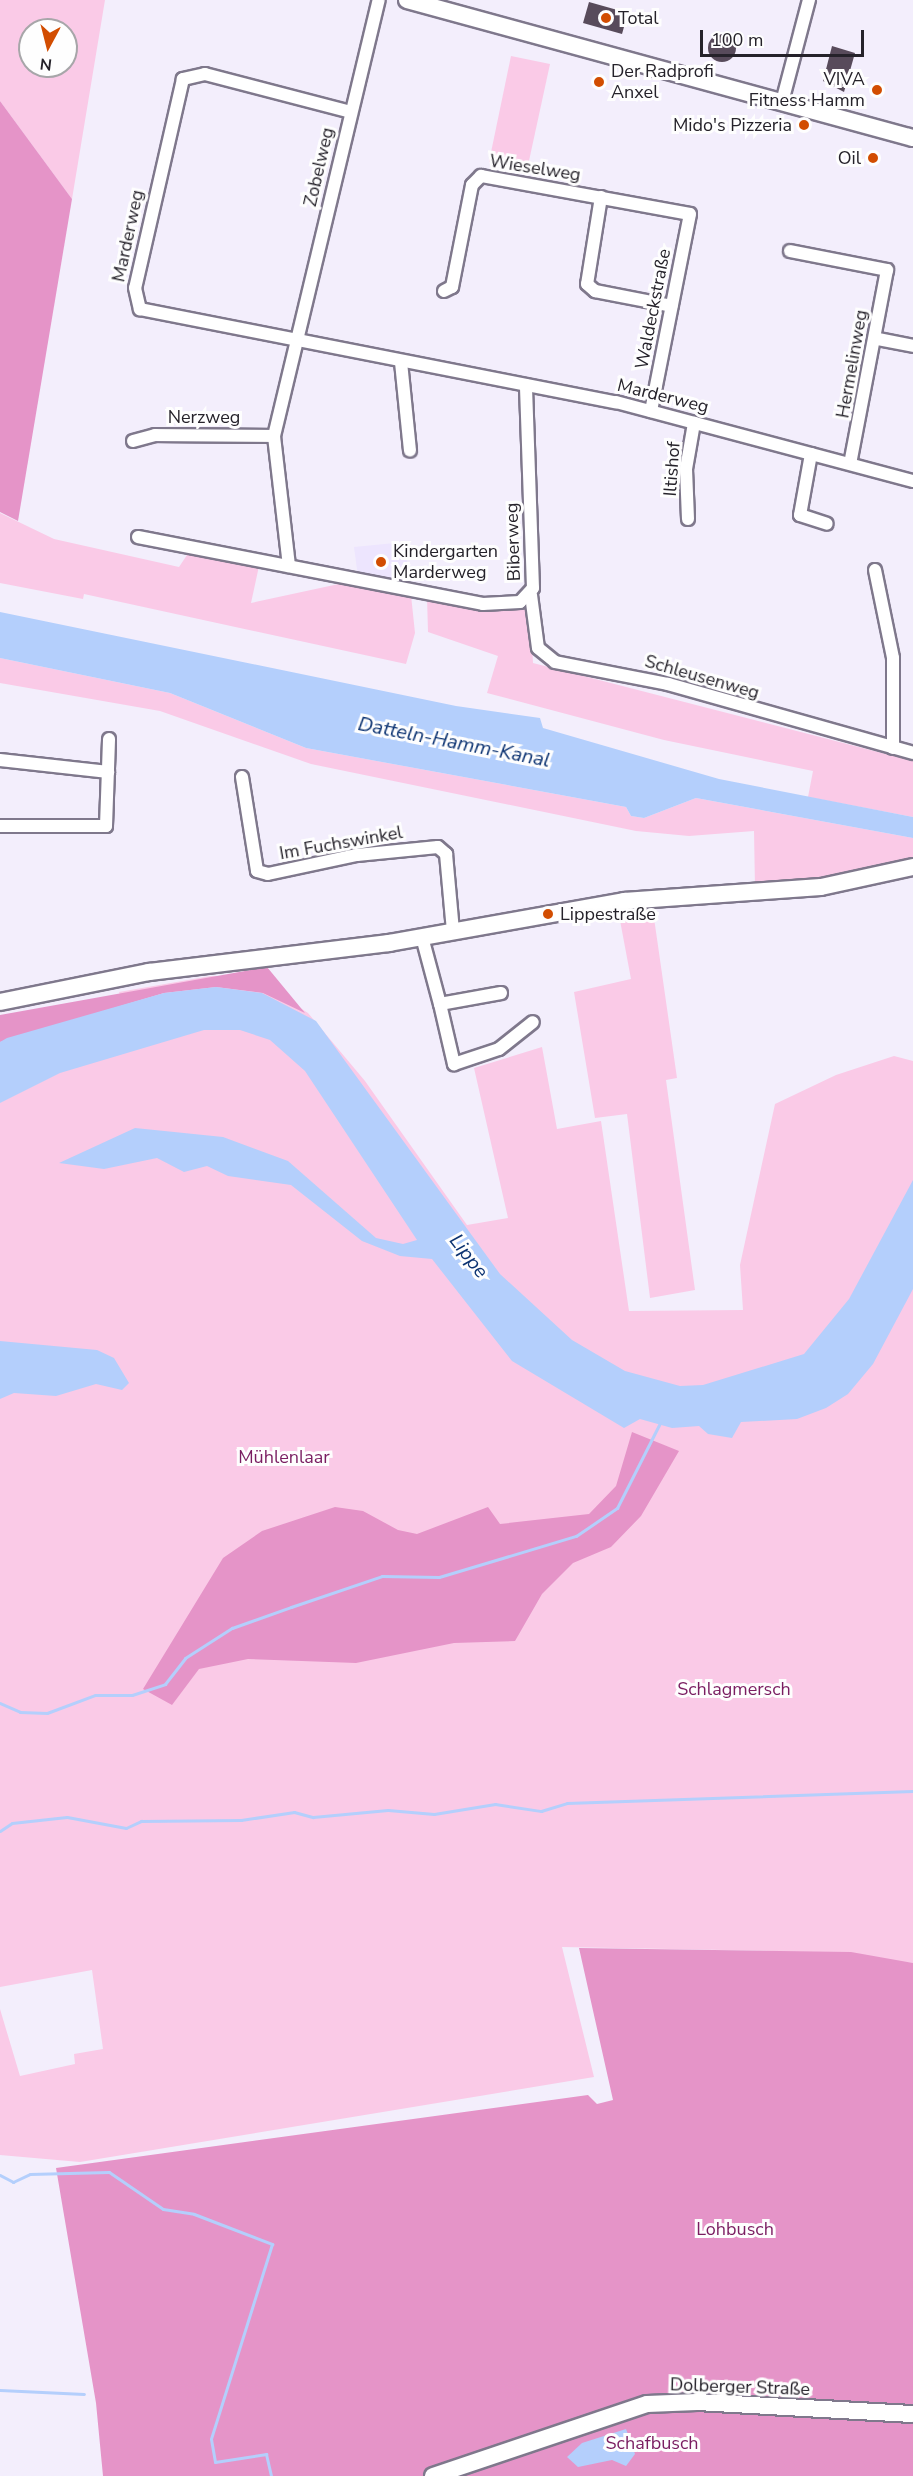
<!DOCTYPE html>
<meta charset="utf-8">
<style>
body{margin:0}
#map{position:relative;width:913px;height:2476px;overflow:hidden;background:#f3eefc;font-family:"Nunito Sans",sans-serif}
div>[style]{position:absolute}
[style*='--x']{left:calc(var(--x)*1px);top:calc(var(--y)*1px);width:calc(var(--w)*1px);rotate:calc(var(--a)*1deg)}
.built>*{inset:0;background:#ede5fe}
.green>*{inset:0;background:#facae7}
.forest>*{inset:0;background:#e594c8}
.water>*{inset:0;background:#b4cffc}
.stream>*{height:3px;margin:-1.5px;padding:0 1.5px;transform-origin:1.5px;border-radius:1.5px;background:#b4cffc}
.building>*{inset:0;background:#584b5b}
.round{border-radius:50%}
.roads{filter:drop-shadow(2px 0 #7f788c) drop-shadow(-2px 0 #7f788c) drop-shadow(0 2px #7f788c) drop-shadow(0 -2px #7f788c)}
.street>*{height:12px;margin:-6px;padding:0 6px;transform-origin:6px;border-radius:6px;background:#fff}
.secondary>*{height:16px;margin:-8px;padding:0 8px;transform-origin:8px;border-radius:8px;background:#fff}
.dots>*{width:16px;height:16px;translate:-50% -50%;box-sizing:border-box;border:3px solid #fefefe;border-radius:50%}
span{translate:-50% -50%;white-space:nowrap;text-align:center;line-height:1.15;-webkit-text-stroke:6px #fefefe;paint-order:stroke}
.poi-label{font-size:18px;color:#25222a}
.left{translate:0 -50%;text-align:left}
.right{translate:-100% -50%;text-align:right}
.street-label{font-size:18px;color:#25222a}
.park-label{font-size:18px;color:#7a1d61}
.water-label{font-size:20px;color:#0c3372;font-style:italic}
.north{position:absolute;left:18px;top:18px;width:60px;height:60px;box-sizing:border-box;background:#fefefe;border:2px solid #a7a6a9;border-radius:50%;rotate:187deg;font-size:16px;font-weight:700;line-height:24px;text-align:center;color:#25222a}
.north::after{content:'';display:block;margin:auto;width:21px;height:27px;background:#d24d01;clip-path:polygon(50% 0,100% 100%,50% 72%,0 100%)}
.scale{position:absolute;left:700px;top:30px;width:164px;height:27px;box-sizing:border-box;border:3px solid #25222a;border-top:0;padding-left:8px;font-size:18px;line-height:21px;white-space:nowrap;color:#25222a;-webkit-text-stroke:4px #fefefe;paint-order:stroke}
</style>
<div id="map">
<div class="built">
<div style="clip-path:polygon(405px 542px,409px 585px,358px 577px,354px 547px)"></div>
</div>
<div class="green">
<div style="clip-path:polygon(evenodd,0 0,105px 0,72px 199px,0 101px,0 0,30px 30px,66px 30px,66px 66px,30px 66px,30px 30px)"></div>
<div style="clip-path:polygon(511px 56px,550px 64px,527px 170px,489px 162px)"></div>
<div style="clip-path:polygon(0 513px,54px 539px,179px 567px,189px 552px,259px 566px,251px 603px,348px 582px,411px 595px,415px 633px,406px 664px,84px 594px,83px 599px,0 583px)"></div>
<div style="clip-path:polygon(427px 597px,483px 608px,530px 608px,533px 663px,913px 761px,913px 817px,808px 797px,813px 771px,664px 740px,487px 693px,498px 656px,428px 632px)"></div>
<div style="clip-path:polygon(0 658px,170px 693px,306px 748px,626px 807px,631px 816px,644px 818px,696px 798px,913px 838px,913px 863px,875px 876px,755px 888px,754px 831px,689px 836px,636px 831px,311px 764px,160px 711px,0 683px)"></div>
<div style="clip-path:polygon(653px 911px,677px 1078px,666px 1080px,695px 1290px,650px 1298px,627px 1114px,595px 1118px,574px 992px,631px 979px,619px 915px)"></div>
<div style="clip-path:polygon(211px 976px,253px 977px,308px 1013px,365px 1081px,467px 1225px,508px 1218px,474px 1068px,542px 1047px,557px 1129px,601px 1121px,629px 1311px,743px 1310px,740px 1265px,775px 1104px,836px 1075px,894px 1056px,913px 1061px,913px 1963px,774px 1951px,562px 1947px,594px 2077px,80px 2162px,0 2155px,0 2009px,20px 2076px,75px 2064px,74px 2054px,103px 2049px,92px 1970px,0 1987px,0 1039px,121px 998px,119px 992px)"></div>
</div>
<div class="forest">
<div style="clip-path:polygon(0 101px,72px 199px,18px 521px,0 512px)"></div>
<div style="clip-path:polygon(267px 967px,305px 1013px,263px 993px,216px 987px,164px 993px,0 1042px,0 1015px)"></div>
<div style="clip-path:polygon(632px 1432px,679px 1451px,641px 1516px,611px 1547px,573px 1563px,542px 1594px,515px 1641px,454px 1643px,356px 1663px,248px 1659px,199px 1669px,172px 1705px,143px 1689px,223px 1558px,262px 1531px,335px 1507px,363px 1511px,398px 1530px,417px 1534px,488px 1507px,500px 1524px,589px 1514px,616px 1486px)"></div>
<div style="clip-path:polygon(579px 1948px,851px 1952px,913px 1963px,913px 2476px,103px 2476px,96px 2403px,56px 2168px,588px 2095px,597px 2104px,613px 2100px)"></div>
</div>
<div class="water">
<div style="clip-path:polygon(0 612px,456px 706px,540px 718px,543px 728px,719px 779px,913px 817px,913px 838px,696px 798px,644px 818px,631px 816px,626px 807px,306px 748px,170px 693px,0 658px)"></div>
<div style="clip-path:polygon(216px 987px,262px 993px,316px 1021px,500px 1274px,572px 1340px,625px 1371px,680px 1386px,703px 1385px,804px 1354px,849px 1299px,913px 1180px,913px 1289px,873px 1364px,848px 1394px,826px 1408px,797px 1419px,741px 1422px,732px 1438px,708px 1434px,699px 1426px,672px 1428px,640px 1419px,624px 1428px,512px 1361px,432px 1259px,400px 1256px,362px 1241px,291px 1185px,228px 1176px,207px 1166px,184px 1172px,157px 1158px,104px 1169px,59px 1163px,135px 1128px,223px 1137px,288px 1161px,376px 1238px,403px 1244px,417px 1240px,305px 1071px,270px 1040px,240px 1030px,204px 1030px,60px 1073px,0 1103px,0 1042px,7px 1038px,164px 993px)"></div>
<div style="clip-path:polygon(0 1341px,97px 1350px,114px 1358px,129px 1383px,122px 1390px,96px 1384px,56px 1396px,14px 1393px,0 1399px)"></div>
<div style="clip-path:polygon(626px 2429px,635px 2454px,626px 2466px,612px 2460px,578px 2467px,567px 2457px,582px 2443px)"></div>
</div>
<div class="stream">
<div style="--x:0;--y:1703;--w:22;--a:24"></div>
<div style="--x:20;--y:1712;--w:27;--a:2"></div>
<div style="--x:47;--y:1713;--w:51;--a:-20.6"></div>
<div style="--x:95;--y:1695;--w:37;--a:0"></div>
<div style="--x:132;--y:1695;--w:35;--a:-18"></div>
<div style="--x:165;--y:1684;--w:33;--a:-52"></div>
<div style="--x:185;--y:1658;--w:56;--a:-32.6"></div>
<div style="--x:232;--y:1628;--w:63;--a:-19.6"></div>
<div style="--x:291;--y:1607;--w:96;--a:-18.8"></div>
<div style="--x:382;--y:1576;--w:57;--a:1"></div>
<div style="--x:439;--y:1577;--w:143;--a:-16.7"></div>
<div style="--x:576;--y:1536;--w:50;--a:-34.3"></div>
<div style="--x:617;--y:1508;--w:95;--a:-63.2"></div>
<div style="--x:0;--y:1831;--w:14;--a:-34"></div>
<div style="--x:12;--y:1823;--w:55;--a:-6.2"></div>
<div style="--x:67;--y:1817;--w:60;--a:10.6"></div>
<div style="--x:126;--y:1828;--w:17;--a:-25"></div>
<div style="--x:141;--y:1821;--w:100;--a:-0.6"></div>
<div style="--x:241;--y:1820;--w:54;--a:-8.6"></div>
<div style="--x:294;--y:1812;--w:20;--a:15"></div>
<div style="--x:313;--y:1817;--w:75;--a:-5.3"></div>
<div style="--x:388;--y:1810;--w:46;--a:5"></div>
<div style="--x:434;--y:1814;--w:62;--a:-9.3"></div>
<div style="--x:495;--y:1804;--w:47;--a:8.7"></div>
<div style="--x:541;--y:1811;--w:27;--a:-17"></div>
<div style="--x:567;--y:1803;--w:346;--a:-2"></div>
<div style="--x:0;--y:2175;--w:15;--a:28"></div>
<div style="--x:13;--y:2182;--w:19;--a:-25"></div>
<div style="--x:30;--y:2174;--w:79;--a:-1.5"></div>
<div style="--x:109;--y:2172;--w:65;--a:34.4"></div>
<div style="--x:163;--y:2209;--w:31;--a:9"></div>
<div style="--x:194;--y:2214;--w:84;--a:21"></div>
<div style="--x:272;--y:2244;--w:204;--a:107.4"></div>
<div style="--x:211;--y:2439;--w:23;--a:80"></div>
<div style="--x:215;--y:2462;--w:52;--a:-8.9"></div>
<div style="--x:266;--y:2454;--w:23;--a:77"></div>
<div style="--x:0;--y:2390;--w:84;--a:2.7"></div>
</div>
<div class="building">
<div style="clip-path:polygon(589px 2px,628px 13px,622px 34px,583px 23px)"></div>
<div class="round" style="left:708px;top:34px;width:28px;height:28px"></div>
<div style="clip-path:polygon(832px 46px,855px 53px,844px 92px,823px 81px)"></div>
</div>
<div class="roads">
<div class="street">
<div style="--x:782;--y:102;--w:106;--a:-75.2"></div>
<div style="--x:351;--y:112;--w:151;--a:-165.4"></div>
<div style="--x:205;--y:74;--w:23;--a:167"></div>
<div style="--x:183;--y:79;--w:214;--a:102.9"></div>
<div style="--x:135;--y:288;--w:22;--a:77"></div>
<div style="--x:140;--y:309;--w:485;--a:11.1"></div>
<div style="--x:616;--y:402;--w:307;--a:14.9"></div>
<div style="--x:601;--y:197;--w:88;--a:99.1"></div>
<div style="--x:587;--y:284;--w:11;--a:41"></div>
<div style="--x:595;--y:291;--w:78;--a:11"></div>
<div style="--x:790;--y:251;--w:99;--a:11.1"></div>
<div style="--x:887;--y:270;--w:197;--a:100.8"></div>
<div style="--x:444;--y:291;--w:9;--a:-27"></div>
<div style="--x:452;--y:287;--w:104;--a:-78.9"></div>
<div style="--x:472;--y:185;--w:13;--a:-45"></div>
<div style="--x:481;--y:176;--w:212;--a:10.3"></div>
<div style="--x:690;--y:214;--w:201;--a:101.2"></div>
<div style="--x:878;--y:339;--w:36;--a:11"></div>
<div style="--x:401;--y:362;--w:89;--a:84.2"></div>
<div style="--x:133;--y:441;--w:23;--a:-15"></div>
<div style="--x:155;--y:435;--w:119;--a:0.5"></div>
<div style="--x:811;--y:454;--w:62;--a:100.2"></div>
<div style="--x:800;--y:515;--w:28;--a:18"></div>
<div style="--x:688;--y:519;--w:50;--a:-92.3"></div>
<div style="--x:686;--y:469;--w:47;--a:-80.1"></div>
<div style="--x:138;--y:537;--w:351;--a:11"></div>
<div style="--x:483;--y:604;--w:37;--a:-3"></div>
<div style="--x:520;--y:602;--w:19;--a:-47"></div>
<div style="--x:533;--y:588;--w:203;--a:-92"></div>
<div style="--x:289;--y:566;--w:131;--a:-96.6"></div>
<div style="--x:274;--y:436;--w:448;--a:-76.5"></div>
<div style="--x:875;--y:570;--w:90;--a:78.4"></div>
<div style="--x:893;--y:658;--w:90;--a:90"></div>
<div style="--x:531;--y:595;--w:53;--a:82.5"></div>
<div style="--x:538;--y:648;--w:22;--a:39"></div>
<div style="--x:555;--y:662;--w:115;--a:11"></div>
<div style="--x:668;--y:684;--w:255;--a:15.7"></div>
<div style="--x:0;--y:760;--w:109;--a:6.3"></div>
<div style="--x:242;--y:777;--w:95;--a:80.9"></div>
<div style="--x:257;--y:871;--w:11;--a:15"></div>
<div style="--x:268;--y:874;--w:91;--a:-12.1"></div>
<div style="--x:357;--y:855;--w:81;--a:-5.6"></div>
<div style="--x:438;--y:847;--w:11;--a:41"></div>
<div style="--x:446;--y:854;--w:77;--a:84.8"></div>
<div style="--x:0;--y:826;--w:106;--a:0"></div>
<div style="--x:106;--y:826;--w:87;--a:-88"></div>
<div style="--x:422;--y:937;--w:69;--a:75"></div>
<div style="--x:440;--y:1004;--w:62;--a:-10.2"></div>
<div style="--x:440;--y:1004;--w:62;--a:76.9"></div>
<div style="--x:454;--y:1064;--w:47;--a:-18.4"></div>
<div style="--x:499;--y:1049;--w:43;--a:-38.5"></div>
</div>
<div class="secondary">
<div style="--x:407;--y:0;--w:524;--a:15.26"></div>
<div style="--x:0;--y:1002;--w:152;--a:-11.4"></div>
<div style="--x:149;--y:972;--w:242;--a:-6.9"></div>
<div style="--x:389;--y:943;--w:239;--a:-10.1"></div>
<div style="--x:624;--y:901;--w:197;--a:-4.1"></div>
<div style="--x:821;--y:887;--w:94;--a:-12.3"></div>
<div style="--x:433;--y:2476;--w:226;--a:-18.6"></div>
<div style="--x:647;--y:2404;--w:50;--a:-2.3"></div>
<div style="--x:697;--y:2402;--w:216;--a:3.2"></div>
</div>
</div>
<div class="dots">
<div style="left:606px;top:18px;background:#d24d01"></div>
<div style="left:599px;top:82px;background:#d24d01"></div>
<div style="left:877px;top:90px;background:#d24d01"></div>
<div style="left:804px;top:125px;background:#d24d01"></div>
<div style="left:873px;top:158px;background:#d24d01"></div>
<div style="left:381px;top:562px;background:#d24d01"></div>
<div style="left:548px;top:914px;background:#d24d01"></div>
</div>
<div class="poi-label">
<span class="left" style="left:618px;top:18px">Total</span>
<span class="left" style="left:611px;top:82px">Der Radprofi<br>Anxel</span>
<span class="right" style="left:865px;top:90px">VIVA<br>Fitness Hamm</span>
<span class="right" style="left:792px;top:125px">Mido's Pizzeria</span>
<span class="right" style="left:861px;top:158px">Oil</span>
<span class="left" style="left:393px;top:562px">Kindergarten<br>Marderweg</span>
<span class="left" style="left:560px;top:914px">Lippestraße</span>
</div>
<div class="street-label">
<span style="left:319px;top:167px;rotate:-77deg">Zobelweg</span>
<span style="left:535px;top:168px;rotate:9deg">Wieselweg</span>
<span style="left:128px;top:236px;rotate:-78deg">Marderweg</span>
<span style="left:653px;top:309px;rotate:-79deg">Waldeckstraße</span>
<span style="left:852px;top:364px;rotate:-80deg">Hermelinweg</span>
<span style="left:663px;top:396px;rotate:14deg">Marderweg</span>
<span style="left:204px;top:417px">Nerzweg</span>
<span style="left:672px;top:469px;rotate:-86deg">Iltishof</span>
<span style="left:513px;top:542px;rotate:-92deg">Biberweg</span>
<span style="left:702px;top:677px;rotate:16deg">Schleusenweg</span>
<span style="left:341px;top:843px;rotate:-10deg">Im Fuchswinkel</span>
<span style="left:740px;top:2387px;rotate:2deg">Dolberger Straße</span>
</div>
<div class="park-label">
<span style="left:284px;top:1457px">Mühlenlaar</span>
<span style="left:734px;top:1689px">Schlagmersch</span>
<span style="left:735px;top:2229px">Lohbusch</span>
<span style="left:652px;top:2443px">Schafbusch</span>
</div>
<div class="water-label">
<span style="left:454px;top:742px;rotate:11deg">Datteln-Hamm-Kanal</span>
<span style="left:469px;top:1256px;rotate:52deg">Lippe</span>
</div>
<div class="north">N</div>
<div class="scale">100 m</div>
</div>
